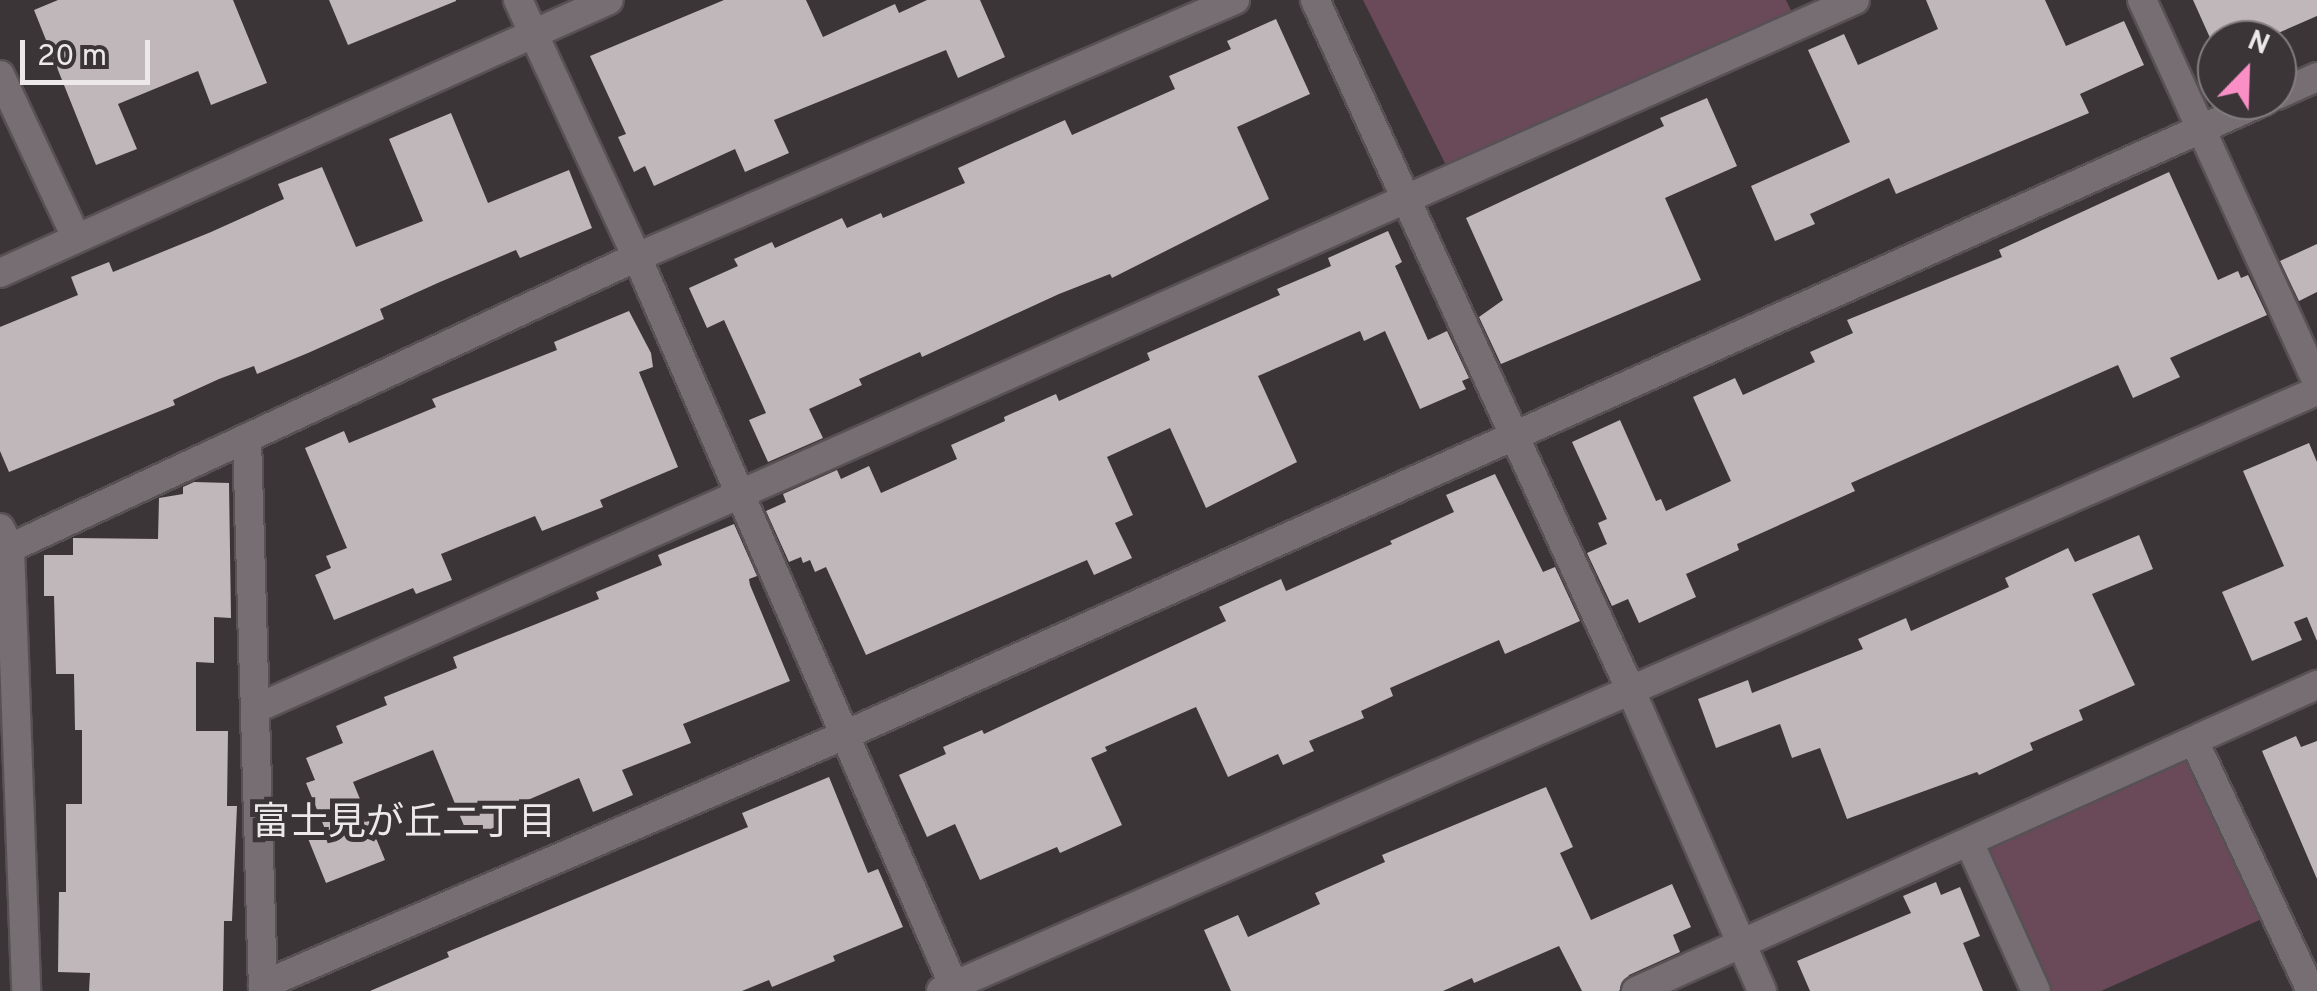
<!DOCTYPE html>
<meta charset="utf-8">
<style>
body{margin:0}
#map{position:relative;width:2317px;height:991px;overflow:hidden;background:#3c3538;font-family:Overpass,"Noto Sans JP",sans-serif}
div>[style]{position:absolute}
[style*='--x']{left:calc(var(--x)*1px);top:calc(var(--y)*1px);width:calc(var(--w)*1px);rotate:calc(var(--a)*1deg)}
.green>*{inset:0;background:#6a4959}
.building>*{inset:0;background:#bfb7ba}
.roads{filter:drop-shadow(2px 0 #585154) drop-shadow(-2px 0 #585154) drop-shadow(0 2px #585154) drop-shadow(0 -2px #585154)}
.minor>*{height:28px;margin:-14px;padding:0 14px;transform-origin:14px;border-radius:14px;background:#766e72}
.tertiary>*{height:28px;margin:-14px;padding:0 14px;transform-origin:14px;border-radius:14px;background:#766e72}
span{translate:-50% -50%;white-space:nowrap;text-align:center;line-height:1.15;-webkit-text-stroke:10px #3c3538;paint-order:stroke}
.neighbourhood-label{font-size:38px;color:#ede9eb}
.north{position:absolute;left:2197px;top:20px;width:100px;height:100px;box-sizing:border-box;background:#3c3538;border:2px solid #837d80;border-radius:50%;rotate:23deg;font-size:28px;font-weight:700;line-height:40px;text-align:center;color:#ede9eb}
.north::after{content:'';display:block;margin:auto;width:35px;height:45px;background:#fa8fc6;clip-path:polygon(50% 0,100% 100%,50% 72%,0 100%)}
.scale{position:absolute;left:20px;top:40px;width:130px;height:45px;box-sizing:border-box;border:5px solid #ede9eb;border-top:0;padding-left:12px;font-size:30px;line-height:35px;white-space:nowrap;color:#ede9eb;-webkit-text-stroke:8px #3c3538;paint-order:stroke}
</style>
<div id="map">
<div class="green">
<div style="clip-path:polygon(1363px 0,1786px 0,1798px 25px,1453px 179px)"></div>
<div style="clip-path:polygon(2194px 741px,2275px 913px,2101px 991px,2036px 991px,1969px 842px)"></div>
</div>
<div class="building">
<div style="clip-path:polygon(58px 0,233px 0,267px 83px,211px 105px,198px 71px,118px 104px,137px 149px,96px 165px,34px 10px)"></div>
<div style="clip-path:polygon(329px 0,456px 0,456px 1px,348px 45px)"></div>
<div style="clip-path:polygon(724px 0,806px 0,823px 37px,895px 4px,899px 13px,927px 0,980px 0,1005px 57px,958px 78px,946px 50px,774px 120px,789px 153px,745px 172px,735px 149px,654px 186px,645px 166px,634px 172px,618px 137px,626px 134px,590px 56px)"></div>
<div style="clip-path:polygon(1926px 0,2045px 0,2066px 46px,2124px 21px,2144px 65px,2080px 94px,2089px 113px,1896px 194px,1889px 178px,1810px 214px,1815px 224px,1775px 241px,1751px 186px,1850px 142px,1808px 50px,1844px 34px,1858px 65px,1938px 29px)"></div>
<div style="clip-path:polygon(2193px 0,2317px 0,2317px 16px,2262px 40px,2211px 40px)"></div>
<div style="clip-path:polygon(1276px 19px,1310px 94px,1237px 127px,1269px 199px,1112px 278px,1110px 274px,1059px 294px,922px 357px,920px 352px,859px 379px,862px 385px,809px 409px,823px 438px,768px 462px,749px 420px,766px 413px,724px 320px,707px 328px,689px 288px,738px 266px,734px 259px,772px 242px,775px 248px,842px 218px,847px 228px,881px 213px,883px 218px,965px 183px,958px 168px,1065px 120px,1072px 135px,1175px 89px,1169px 76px,1231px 49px,1227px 41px)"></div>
<div style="clip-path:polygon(1707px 98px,1737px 166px,1665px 198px,1701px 280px,1501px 364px,1479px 317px,1503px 300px,1466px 218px,1664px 126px,1660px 118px)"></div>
<div style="clip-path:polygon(451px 113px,488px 203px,569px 170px,592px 228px,520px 258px,516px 250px,440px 282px,380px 309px,384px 319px,308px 353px,257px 374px,254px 366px,219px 379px,173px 400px,175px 405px,9px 472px,0 451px,0 327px,78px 295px,71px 277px,109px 262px,113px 272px,211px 232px,284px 199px,278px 184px,322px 167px,356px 247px,423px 221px,389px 139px)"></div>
<div style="clip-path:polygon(2169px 172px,2218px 280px,2238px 271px,2241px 278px,2248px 275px,2267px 315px,2170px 358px,2180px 377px,2133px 398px,2118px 365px,1851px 483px,1855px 491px,1737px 544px,1739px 550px,1686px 574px,1696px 597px,1639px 623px,1628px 599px,1612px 606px,1587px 553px,1607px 544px,1598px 523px,1607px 519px,1572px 442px,1620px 420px,1656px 501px,1661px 499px,1666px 511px,1731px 481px,1693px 397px,1735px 378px,1743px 395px,1815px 362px,1810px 352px,1853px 333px,1847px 320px,2002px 257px,1999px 250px)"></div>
<div style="clip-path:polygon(1388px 231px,1402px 262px,1395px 266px,1428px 340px,1447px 331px,1469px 378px,1462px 381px,1466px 389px,1420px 409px,1385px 331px,1364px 341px,1360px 331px,1288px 363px,1258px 376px,1297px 462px,1206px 508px,1170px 428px,1107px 457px,1133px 515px,1115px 523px,1132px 558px,1094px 575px,1087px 560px,866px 655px,826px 567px,815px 572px,810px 560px,803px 563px,801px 557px,789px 562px,766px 511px,786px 502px,783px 494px,837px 470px,841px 479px,869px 466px,881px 493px,957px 459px,951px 445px,1005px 421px,1004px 417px,1056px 394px,1059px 401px,1150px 360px,1147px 353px,1280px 295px,1277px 289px,1331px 266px,1328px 258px)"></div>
<div style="clip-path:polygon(2317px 244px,2317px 292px,2299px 301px,2280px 261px)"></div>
<div style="clip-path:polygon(629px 311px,651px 353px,653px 367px,639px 372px,678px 467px,600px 500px,603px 507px,542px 531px,535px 516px,441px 554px,452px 580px,416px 594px,413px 588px,334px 620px,315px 575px,331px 568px,326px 556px,347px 548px,305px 448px,344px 431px,349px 443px,436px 407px,432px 399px,557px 350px,554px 342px)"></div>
<div style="clip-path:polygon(2309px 443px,2317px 462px,2317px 641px,2307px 617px,2294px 622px,2302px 640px,2252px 661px,2222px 592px,2284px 566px,2243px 471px)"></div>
<div style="clip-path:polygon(1495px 474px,1543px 572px,1555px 567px,1580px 621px,1505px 654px,1499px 640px,1390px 688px,1393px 696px,1361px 711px,1364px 718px,1309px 741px,1314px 751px,1283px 765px,1278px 754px,1228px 777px,1196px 707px,1105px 747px,1107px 751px,1091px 758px,1122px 825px,1060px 853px,1057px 847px,980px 880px,955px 824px,927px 837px,899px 775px,946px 754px,943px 747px,982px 730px,984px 734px,1226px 621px,1219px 607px,1281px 579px,1286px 591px,1392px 544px,1390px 541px,1454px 512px,1446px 495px)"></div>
<div style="clip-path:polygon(194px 482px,229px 483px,231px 618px,214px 617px,214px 663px,196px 662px,196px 731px,228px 731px,227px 806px,237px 806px,232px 921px,224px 921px,223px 991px,89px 991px,90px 973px,58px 972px,59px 892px,66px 892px,66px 804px,82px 804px,82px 730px,75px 730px,74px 674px,56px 674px,54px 596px,44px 596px,44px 555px,73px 555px,73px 538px,158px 539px,159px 498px,183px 494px,183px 487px)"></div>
<div style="clip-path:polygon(734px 524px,757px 576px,749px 579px,750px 585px,790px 681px,683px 724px,691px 743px,622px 770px,633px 795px,593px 812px,579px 778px,500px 812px,505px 823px,469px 838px,433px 750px,353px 782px,385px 860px,326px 883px,307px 836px,325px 829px,306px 783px,315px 780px,306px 758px,343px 743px,336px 726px,387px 705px,384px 697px,457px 668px,453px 657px,599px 599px,596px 592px,662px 565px,658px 555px)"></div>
<div style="clip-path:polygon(2139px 535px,2153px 569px,2092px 594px,2135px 685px,2079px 710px,2083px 720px,2030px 743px,2033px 750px,1979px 775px,1977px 772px,1847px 819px,1820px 748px,1792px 758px,1780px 724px,1716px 748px,1698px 699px,1748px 680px,1752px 693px,1863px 649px,1858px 639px,1906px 618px,1911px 631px,2009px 587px,2005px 578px,2068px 548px,2075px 562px)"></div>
<div style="clip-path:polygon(2296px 736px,2301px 747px,2317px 741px,2317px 879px,2262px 751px)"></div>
<div style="clip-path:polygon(829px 777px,868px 873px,878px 869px,903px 927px,833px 956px,835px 961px,772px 987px,769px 980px,742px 991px,370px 991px,449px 957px,447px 952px,748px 827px,742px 813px)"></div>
<div style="clip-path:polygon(1546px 787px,1573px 847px,1560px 853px,1591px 920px,1672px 884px,1691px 927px,1673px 935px,1680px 952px,1629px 975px,1619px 991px,1582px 991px,1559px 946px,1474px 983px,1472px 978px,1443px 991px,1231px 991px,1204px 930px,1238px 915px,1248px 937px,1320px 904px,1315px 893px,1385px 862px,1382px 855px)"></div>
<div style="clip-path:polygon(1936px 882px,1941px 895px,1960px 887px,1980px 936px,1963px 943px,1983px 991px,1810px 991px,1797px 961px,1911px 913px,1903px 896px)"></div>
</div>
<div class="roads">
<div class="minor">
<div style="--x:518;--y:0;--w:283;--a:65.2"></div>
<div style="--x:637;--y:257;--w:800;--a:66.51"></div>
<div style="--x:1315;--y:0;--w:760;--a:65.42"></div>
<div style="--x:1631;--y:691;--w:327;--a:66.4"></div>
<div style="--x:2142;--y:0;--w:421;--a:65.4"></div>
<div style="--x:0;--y:75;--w:179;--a:64.9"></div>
<div style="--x:2277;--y:95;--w:44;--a:-24.2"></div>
<div style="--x:0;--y:273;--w:667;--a:-24.15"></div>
<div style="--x:247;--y:438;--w:553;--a:88.34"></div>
<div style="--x:0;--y:528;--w:22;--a:63"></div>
<div style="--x:10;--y:548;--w:443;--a:87.9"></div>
<div style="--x:10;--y:548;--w:691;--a:-24.9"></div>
<div style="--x:637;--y:257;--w:651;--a:-23.26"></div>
<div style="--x:255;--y:709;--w:1750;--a:-23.9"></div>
<div style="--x:2194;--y:741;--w:276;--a:64.9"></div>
<div style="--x:1969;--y:842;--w:163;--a:65.8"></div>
<div style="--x:263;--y:985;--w:633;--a:-23.25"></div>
<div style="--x:845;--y:735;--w:1556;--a:-24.08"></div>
<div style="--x:1636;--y:991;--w:747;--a:-24.2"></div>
</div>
<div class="tertiary">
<div style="--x:941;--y:991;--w:1501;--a:-23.56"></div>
</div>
</div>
<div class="neighbourhood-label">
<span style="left:404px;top:825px">富士見が丘二丁目</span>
</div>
<div class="north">N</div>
<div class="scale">20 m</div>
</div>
